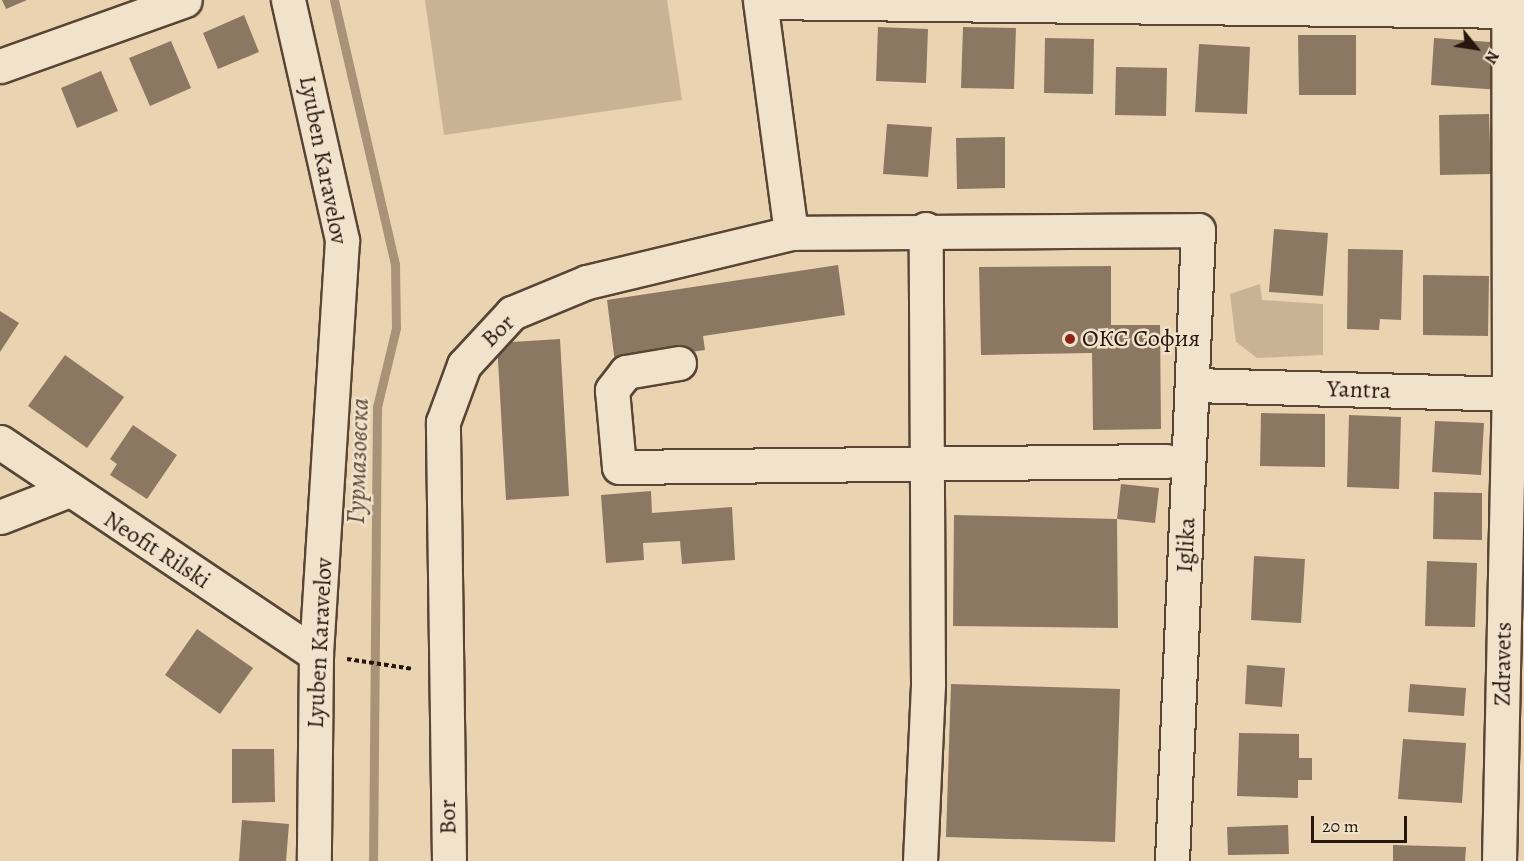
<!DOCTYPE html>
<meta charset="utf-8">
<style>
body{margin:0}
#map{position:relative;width:1524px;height:861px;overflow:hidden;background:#ead3b1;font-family:Alegreya,serif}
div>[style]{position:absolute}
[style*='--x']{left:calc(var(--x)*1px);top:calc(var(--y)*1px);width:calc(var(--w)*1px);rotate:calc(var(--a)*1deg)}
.green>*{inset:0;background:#c9b395}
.stream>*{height:9px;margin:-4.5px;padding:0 4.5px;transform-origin:4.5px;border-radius:4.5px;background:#a89379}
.building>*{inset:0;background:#8c7862}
.path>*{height:4px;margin-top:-2px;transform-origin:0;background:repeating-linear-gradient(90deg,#27160d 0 4.5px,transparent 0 7.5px)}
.roads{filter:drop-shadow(2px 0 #584536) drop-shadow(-2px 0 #584536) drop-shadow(0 2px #584536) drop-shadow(0 -2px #584536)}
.minor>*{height:33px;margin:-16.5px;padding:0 16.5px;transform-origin:16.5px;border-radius:16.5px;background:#f1e2cc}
.dots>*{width:16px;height:16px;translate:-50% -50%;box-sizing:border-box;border:3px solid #f1e2cc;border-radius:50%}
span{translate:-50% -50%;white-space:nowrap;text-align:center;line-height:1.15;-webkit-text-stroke:5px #f1e2cc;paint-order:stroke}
.street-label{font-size:24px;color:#27160d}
.poi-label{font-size:24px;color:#27160d}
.left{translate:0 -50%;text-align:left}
.water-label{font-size:26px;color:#5b4838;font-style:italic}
.north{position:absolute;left:1446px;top:18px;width:60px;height:60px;-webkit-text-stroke:4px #f1e2cc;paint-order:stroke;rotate:120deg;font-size:16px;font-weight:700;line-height:24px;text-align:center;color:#27160d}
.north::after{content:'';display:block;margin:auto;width:21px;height:27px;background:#27160d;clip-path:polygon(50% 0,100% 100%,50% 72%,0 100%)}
.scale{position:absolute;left:1311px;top:816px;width:96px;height:27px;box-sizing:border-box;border:3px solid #27160d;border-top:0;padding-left:8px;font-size:18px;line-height:21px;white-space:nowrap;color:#27160d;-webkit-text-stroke:4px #f1e2cc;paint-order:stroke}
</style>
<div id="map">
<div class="green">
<div style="clip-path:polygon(425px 0,667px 0,682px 100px,444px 135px)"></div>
<div style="clip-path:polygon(1260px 284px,1262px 300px,1323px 304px,1323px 355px,1257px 358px,1236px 342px,1230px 294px)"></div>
</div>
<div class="stream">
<div style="--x:334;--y:0;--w:271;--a:77"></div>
<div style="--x:395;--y:264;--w:64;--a:89.1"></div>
<div style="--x:396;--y:328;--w:81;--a:103.5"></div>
<div style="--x:377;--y:407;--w:454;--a:90.5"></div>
</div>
<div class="building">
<div style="clip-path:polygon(2px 0,27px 0,6px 9px)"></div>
<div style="clip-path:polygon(244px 15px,259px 52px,218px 69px,203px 33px)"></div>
<div style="clip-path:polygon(878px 27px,928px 29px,926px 83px,876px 81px)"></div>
<div style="clip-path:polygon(963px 27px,1016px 28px,1014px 89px,961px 88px)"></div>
<div style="clip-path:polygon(1298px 35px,1356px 35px,1356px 95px,1299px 95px)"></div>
<div style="clip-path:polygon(1045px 38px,1094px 39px,1093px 94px,1044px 93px)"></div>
<div style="clip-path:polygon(1434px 38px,1490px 42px,1489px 63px,1502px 64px,1500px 90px,1431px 85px)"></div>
<div style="clip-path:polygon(171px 41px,191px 88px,150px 106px,129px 58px)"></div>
<div style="clip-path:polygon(1199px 44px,1250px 47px,1247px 114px,1195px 112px)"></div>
<div style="clip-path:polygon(1116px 67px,1167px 68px,1166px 116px,1115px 115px)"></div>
<div style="clip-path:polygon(101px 71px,118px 111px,77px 128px,61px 88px)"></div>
<div style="clip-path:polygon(1489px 114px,1491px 174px,1440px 175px,1439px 115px)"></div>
<div style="clip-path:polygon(887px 124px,932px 127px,928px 177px,883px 174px)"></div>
<div style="clip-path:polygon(1005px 137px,1005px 188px,957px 189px,956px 138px)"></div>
<div style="clip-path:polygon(1274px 229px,1328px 233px,1323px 296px,1269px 292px)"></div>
<div style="clip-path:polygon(1348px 249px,1403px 250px,1401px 320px,1380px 319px,1379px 330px,1347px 329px)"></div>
<div style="clip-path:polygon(838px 265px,845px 315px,703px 336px,705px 350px,615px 363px,607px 300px)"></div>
<div style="clip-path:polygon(1111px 266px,1111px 325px,1160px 325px,1161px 429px,1093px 430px,1092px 353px,981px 355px,979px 267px)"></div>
<div style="clip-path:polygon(1423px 275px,1489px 276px,1488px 336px,1423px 335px)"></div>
<div style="clip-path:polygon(0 311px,19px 323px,0 352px)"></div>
<div style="clip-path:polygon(560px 339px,569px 496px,506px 500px,497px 343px)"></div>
<div style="clip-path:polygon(65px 355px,124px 397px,87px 448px,28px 406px)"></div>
<div style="clip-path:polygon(1261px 413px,1325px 414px,1325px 467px,1260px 466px)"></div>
<div style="clip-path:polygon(1349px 415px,1401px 417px,1399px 489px,1347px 487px)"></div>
<div style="clip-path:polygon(1435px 421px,1484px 423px,1481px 475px,1432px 472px)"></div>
<div style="clip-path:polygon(133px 425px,177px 455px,147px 499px,110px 475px,117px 464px,110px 459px)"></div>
<div style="clip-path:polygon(1121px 484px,1159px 488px,1155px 523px,1117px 519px)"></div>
<div style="clip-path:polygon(651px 491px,652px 513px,732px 507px,735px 560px,682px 564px,680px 541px,643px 543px,644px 560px,606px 563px,601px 495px)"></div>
<div style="clip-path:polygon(1434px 492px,1482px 493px,1482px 540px,1433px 539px)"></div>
<div style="clip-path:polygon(954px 515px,1117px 519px,1118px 628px,953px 626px)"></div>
<div style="clip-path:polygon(1254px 556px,1305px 559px,1301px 623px,1251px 620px)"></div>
<div style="clip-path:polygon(1427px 561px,1477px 563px,1475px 627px,1425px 626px)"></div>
<div style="clip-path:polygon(197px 629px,253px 668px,220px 714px,165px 675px)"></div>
<div style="clip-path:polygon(1247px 665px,1285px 668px,1282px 707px,1245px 704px)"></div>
<div style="clip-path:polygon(951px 684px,1120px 689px,1115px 842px,946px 837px)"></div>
<div style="clip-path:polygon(1410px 684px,1466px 688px,1464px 716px,1408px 712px)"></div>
<div style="clip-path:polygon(1239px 733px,1299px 734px,1299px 758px,1312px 758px,1312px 780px,1298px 780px,1298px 798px,1237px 796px)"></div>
<div style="clip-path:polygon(1403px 739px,1466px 743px,1462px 803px,1398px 799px)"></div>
<div style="clip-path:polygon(232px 749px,274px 749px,275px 802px,232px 803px)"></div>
<div style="clip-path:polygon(242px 820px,289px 824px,286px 861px,239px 861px)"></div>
<div style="clip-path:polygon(1288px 825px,1289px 854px,1228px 855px,1227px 827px)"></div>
<div style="clip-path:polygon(1393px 845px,1466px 847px,1465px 861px,1393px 861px)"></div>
</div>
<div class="path">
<div style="--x:347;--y:659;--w:67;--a:8.6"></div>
</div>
<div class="roads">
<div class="minor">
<div style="--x:288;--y:0;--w:246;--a:77.3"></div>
<div style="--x:342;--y:240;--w:415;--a:93.6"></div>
<div style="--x:316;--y:654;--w:207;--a:90.6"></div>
<div style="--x:761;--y:2;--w:763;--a:0.68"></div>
<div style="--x:0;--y:66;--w:196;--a:-19.6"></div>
<div style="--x:791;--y:233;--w:407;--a:-0.4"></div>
<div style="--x:1198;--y:230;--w:632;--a:92.36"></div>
<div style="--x:679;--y:363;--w:54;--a:170.4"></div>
<div style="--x:626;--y:372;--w:23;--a:128"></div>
<div style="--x:612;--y:390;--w:77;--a:84.8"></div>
<div style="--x:619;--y:467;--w:547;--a:-0.63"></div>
<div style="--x:1194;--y:385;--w:330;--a:1.6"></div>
<div style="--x:0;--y:442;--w:381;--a:33.9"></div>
<div style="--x:0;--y:517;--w:72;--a:-21.2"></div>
<div style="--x:449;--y:861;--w:439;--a:-90.8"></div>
<div style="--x:443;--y:422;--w:61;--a:-69.8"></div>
<div style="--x:464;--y:365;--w:71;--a:-47.3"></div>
<div style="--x:512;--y:313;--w:81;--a:-22.5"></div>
<div style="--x:587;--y:282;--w:210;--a:-13.5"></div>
<div style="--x:791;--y:233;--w:235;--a:-97.6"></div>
<div style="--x:920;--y:861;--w:178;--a:-87.4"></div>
<div style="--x:928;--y:683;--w:454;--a:-90.3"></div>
<div style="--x:1499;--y:861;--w:466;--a:-88.8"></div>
<div style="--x:1509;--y:395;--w:395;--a:-90.1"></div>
</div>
</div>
<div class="dots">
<div style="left:1070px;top:339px;background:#8f2418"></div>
</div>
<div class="street-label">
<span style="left:323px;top:160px;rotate:79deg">Lyuben Karavelov</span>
<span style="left:498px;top:331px;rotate:-44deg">Bor</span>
<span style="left:1359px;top:390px;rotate:2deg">Yantra</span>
<span style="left:1186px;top:545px;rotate:-87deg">Iglika</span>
<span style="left:157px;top:550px;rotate:33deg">Neofit Rilski</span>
<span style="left:320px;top:643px;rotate:-87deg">Lyuben Karavelov</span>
<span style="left:1503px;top:664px;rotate:-89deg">Zdravets</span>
<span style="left:448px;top:817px;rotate:-91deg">Bor</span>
</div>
<div class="poi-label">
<span class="left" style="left:1082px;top:339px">ОКС София</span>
</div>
<div class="water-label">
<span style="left:358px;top:461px;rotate:-88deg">Гурмазовска</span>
</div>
<div class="north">N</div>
<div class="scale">20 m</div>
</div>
